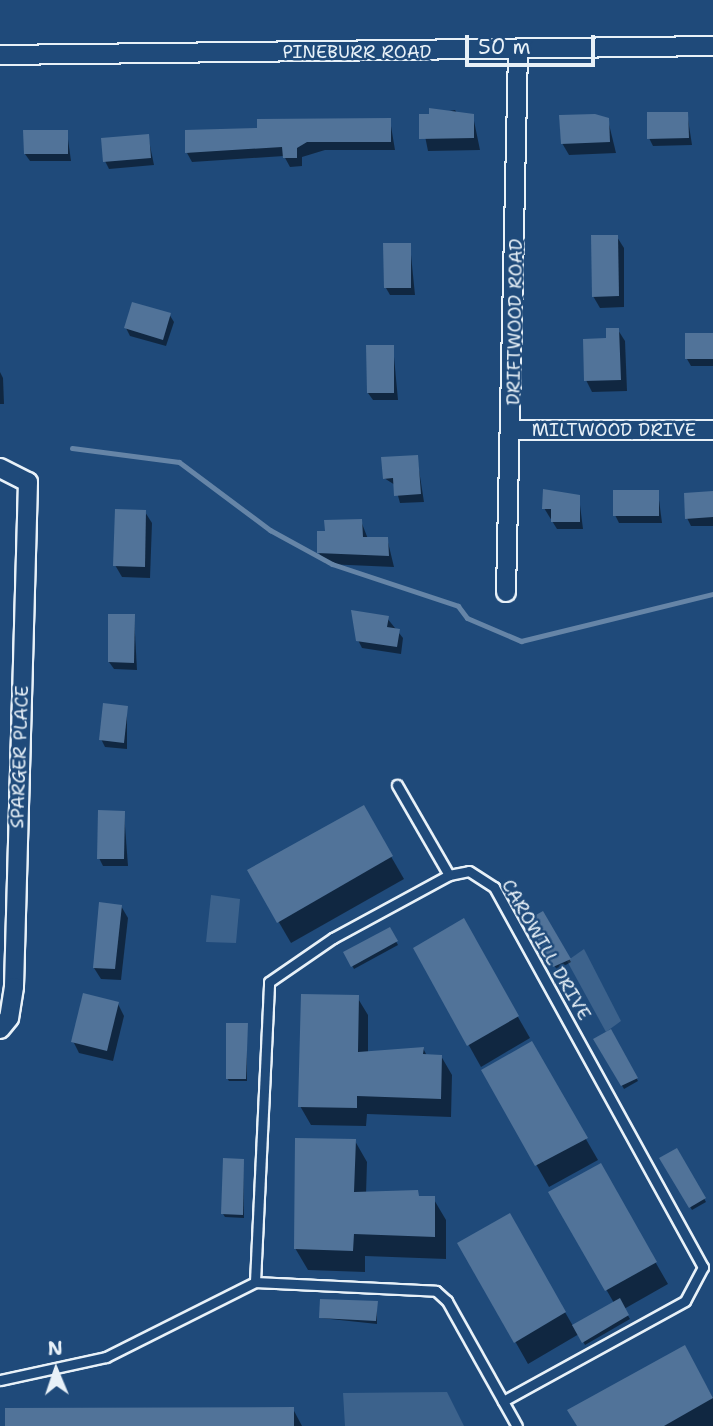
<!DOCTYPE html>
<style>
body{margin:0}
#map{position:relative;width:713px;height:1426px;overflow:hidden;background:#1f4a7a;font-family:"Shantell Sans",sans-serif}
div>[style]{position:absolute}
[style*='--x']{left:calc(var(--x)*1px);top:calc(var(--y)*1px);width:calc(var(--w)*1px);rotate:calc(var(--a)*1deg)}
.green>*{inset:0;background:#3c628c}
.shadow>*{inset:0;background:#0007}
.stream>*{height:5px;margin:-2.5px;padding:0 2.5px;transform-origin:2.5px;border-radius:2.5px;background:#6685a7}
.building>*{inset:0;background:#517399}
.roads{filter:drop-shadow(2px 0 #e8f1f8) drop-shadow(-2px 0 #e8f1f8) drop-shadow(0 2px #e8f1f8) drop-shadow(0 -2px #e8f1f8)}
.lane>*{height:9px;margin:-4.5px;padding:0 4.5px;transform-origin:4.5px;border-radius:4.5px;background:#1f4a7a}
.street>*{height:18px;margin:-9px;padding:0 9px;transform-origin:9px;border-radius:9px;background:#1f4a7a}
span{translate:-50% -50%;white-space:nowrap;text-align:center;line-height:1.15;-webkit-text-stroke:5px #1f4a7a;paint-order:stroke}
.street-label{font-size:18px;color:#e8f1f8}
.north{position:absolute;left:21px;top:1335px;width:70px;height:70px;-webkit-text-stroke:5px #1f4a7a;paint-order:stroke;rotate:358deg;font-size:19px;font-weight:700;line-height:28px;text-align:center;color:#e8f1f8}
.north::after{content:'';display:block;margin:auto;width:24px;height:32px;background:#e8f1f8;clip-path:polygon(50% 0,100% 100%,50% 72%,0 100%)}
.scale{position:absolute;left:465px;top:35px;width:130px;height:32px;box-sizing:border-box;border:4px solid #e8f1f8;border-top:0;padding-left:9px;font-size:21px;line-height:24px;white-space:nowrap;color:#e8f1f8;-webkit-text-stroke:5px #1f4a7a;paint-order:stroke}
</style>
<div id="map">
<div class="green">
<div style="clip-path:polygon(211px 895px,240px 899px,236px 943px,206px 942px)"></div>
<div style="clip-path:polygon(584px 949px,621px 1021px,606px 1032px,567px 961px)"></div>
<div style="clip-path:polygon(447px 1392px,464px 1426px,345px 1426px,343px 1393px)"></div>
</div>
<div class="shadow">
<div style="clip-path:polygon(455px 110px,459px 116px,473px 116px,480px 150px,428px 151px,421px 116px)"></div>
<div style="clip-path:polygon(687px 113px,692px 145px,653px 146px,649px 138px)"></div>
<div style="clip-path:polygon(390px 120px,395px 150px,325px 150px,302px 157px,302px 166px,290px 167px,284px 156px,192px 162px,187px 153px,259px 130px)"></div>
<div style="clip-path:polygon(608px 120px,616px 153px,569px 155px,562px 143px)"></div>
<div style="clip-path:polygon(67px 132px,71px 161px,30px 161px,25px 154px)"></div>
<div style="clip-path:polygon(148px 136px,154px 165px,109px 169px,105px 161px)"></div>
<div style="clip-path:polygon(617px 237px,624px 248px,624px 307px,600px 308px,593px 296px)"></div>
<div style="clip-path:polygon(410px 245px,415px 295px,390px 295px,386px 288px)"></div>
<div style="clip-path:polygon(169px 314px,174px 322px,166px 346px,130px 336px,126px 328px)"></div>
<div style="clip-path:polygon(618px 330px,625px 341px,627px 391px,592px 392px,586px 380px)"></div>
<div style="clip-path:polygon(713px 335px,713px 366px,691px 366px,687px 359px)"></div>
<div style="clip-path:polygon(393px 346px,398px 400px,373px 400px,368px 393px)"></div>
<div style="clip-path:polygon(0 372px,3px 378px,4px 404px,0 404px)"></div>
<div style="clip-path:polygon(417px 457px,424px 502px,400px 503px,395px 485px,384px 478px)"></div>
<div style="clip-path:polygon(658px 492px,662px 523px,619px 523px,615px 515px)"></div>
<div style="clip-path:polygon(713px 493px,713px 526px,691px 526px,687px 518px)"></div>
<div style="clip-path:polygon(579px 497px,583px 529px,557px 529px,544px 508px)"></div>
<div style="clip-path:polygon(145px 512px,152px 523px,150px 578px,122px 577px,115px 565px)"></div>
<div style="clip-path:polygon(361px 521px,368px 539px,387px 538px,394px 567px,326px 564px,319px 553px,326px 532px)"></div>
<div style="clip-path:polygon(134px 616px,137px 670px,114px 669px,109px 662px)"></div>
<div style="clip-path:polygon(387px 618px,403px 638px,401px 654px,362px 648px,358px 640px)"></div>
<div style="clip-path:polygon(127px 708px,127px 749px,105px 747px,101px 739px)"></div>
<div style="clip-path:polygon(363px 808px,404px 879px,291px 943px,249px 871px)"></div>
<div style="clip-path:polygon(124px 813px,128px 866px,103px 866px,99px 858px)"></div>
<div style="clip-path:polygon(121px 906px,128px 918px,121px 980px,101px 979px,94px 968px)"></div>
<div style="clip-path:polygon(542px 914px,571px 962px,557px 970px,529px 921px)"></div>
<div style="clip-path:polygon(463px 921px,530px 1038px,481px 1067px,415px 949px)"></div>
<div style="clip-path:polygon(389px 929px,398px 945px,354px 969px,345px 953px)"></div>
<div style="clip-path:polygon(357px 997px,368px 1015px,368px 1053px,423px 1048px,427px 1056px,441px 1056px,452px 1075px,451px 1117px,367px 1114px,366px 1126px,311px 1125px,300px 1106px)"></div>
<div style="clip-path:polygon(118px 1004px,124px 1016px,113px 1061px,79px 1053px,73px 1041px)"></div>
<div style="clip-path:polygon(247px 1025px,247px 1081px,229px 1081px,227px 1078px)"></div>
<div style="clip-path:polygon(611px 1031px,638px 1081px,624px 1089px,595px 1040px)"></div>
<div style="clip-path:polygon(531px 1044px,598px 1160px,549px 1187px,483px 1071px)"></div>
<div style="clip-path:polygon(355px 1141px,367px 1162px,366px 1195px,433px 1198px,446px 1220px,446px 1259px,365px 1256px,365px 1272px,308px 1270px,295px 1248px)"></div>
<div style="clip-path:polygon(677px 1150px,706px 1202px,692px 1210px,661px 1158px)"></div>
<div style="clip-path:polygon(243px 1160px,244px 1218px,225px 1217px,223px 1214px)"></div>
<div style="clip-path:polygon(600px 1166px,668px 1284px,624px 1309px,630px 1319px,585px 1345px,579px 1334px,528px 1364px,460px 1244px,509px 1215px,573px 1326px,614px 1303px,550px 1192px)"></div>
<div style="clip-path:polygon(377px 1302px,377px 1324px,321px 1318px)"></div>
<div style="clip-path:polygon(685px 1348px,713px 1398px,713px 1426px,579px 1426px)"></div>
<div style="clip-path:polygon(293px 1409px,302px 1426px,6px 1426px)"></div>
</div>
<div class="stream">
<div style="--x:72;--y:448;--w:108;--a:7.5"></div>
<div style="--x:179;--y:462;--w:114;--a:36.8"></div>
<div style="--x:270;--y:530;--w:71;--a:28.7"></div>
<div style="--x:332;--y:564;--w:133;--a:18.4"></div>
<div style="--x:458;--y:606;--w:15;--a:53"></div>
<div style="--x:467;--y:618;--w:59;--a:23.1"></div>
<div style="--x:521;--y:641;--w:198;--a:-13.8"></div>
</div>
<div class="building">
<div style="clip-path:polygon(429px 108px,474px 114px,474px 138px,419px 139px,419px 114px,429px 114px)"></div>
<div style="clip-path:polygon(647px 112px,688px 112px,689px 138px,647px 139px)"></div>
<div style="clip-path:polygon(595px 114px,609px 118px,610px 142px,561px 144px,559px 115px)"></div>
<div style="clip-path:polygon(391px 118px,391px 142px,307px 142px,297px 148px,297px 158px,283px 158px,282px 147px,185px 153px,185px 130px,257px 128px,257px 119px)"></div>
<div style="clip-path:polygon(23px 130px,68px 130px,68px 154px,24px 154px)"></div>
<div style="clip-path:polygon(149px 134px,151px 158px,103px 162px,101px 138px)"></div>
<div style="clip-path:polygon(591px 235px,618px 235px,619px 296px,592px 297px)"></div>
<div style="clip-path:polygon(383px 243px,411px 243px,411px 288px,384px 288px)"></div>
<div style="clip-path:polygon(132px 302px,171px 313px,163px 340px,124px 328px)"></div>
<div style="clip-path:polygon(606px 328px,619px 328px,621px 380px,584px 381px,583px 339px,606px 338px)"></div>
<div style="clip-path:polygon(685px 333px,713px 333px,713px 359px,685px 359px)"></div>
<div style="clip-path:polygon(366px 345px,394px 345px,394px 393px,367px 393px)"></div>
<div style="clip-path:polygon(418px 455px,421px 494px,394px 496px,393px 478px,383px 479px,381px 457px)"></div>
<div style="clip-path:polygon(543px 489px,580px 495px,580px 522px,551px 522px,551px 509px,542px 509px)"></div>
<div style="clip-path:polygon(613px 490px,659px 490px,659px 516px,613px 516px)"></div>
<div style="clip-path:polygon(713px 491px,713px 517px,685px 519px,684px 493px)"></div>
<div style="clip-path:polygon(115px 509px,146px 510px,145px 567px,113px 566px)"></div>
<div style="clip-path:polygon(362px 519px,363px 537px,388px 537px,389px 556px,317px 553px,317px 531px,325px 531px,324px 520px)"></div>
<div style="clip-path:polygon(351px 610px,389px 616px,387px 627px,400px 629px,397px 647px,356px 641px)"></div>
<div style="clip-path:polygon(108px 614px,135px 614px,134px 663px,108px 662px)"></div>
<div style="clip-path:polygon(103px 703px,128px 706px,124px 743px,99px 740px)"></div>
<div style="clip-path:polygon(364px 805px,393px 856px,277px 923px,247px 870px)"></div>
<div style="clip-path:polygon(98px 810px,125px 811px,124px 859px,97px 859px)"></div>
<div style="clip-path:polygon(99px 902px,122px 905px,115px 969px,93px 968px)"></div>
<div style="clip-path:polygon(543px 911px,571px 959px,553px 967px,527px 920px)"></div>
<div style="clip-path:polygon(464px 918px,519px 1016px,467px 1046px,413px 948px)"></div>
<div style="clip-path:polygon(390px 927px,398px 941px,351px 967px,343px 952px)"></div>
<div style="clip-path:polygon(83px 993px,119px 1002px,107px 1051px,71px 1042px)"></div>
<div style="clip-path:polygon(301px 994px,359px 995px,358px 1052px,424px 1047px,423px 1054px,442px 1055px,441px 1099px,357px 1096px,357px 1108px,298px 1107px)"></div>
<div style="clip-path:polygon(226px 1023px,248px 1023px,246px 1079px,226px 1079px)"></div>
<div style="clip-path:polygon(611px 1029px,638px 1078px,621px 1086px,593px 1039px)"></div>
<div style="clip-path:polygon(532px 1041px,588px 1138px,535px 1166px,481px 1070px)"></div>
<div style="clip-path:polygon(295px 1138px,356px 1139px,354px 1192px,418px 1190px,419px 1196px,435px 1196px,435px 1237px,354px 1234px,353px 1251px,294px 1249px)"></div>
<div style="clip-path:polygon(677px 1148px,706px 1198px,689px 1208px,659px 1158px)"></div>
<div style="clip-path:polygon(223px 1158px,244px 1159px,243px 1215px,221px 1214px)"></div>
<div style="clip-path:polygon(601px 1163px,657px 1262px,605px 1291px,548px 1192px)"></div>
<div style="clip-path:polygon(510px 1213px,566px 1312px,514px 1343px,457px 1243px)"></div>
<div style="clip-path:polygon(620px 1298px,629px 1315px,582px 1343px,572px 1325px)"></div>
<div style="clip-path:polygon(320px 1299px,378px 1301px,376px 1321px,319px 1318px)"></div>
<div style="clip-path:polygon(685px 1345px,713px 1398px,664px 1426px,577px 1426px,567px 1410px)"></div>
<div style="clip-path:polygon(294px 1407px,294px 1426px,5px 1426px,5px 1408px)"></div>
</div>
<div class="roads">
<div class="lane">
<div style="--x:397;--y:785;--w:104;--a:60"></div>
<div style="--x:255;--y:1282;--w:181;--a:2.8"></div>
<div style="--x:436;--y:1291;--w:15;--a:42"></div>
<div style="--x:447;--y:1301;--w:143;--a:60.8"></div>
<div style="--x:0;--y:1380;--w:108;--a:-12.2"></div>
<div style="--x:106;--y:1357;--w:167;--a:-26.7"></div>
<div style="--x:255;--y:1282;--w:300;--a:-87.3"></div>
<div style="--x:269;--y:982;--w:78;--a:-34.5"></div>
<div style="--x:333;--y:938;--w:132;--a:-28.5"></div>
<div style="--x:449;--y:875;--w:20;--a:-11"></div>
<div style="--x:469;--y:871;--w:30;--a:33"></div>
<div style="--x:494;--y:887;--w:434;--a:61.2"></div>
<div style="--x:703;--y:1267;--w:38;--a:118"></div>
<div style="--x:685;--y:1301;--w:208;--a:151.2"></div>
</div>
<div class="street">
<div style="--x:0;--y:55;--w:713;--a:-0.72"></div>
<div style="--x:514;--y:430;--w:199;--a:0"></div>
<div style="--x:0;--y:468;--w:31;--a:27"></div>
<div style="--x:28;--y:482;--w:505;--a:91.59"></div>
<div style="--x:14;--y:987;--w:31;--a:99"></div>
<div style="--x:9;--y:1018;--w:14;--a:129"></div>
<div style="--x:506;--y:592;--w:541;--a:-88.73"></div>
</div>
</div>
<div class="street-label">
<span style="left:357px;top:52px">PINEBURR ROAD</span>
<span style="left:515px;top:322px;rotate:-89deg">DRIFTWOOD ROAD</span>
<span style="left:614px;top:430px">MILTWOOD DRIVE</span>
<span style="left:20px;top:757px;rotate:-88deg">SPARGER PLACE</span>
<span style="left:546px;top:950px;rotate:60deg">CAROWILL DRIVE</span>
</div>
<div class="north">N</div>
<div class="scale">50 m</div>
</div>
